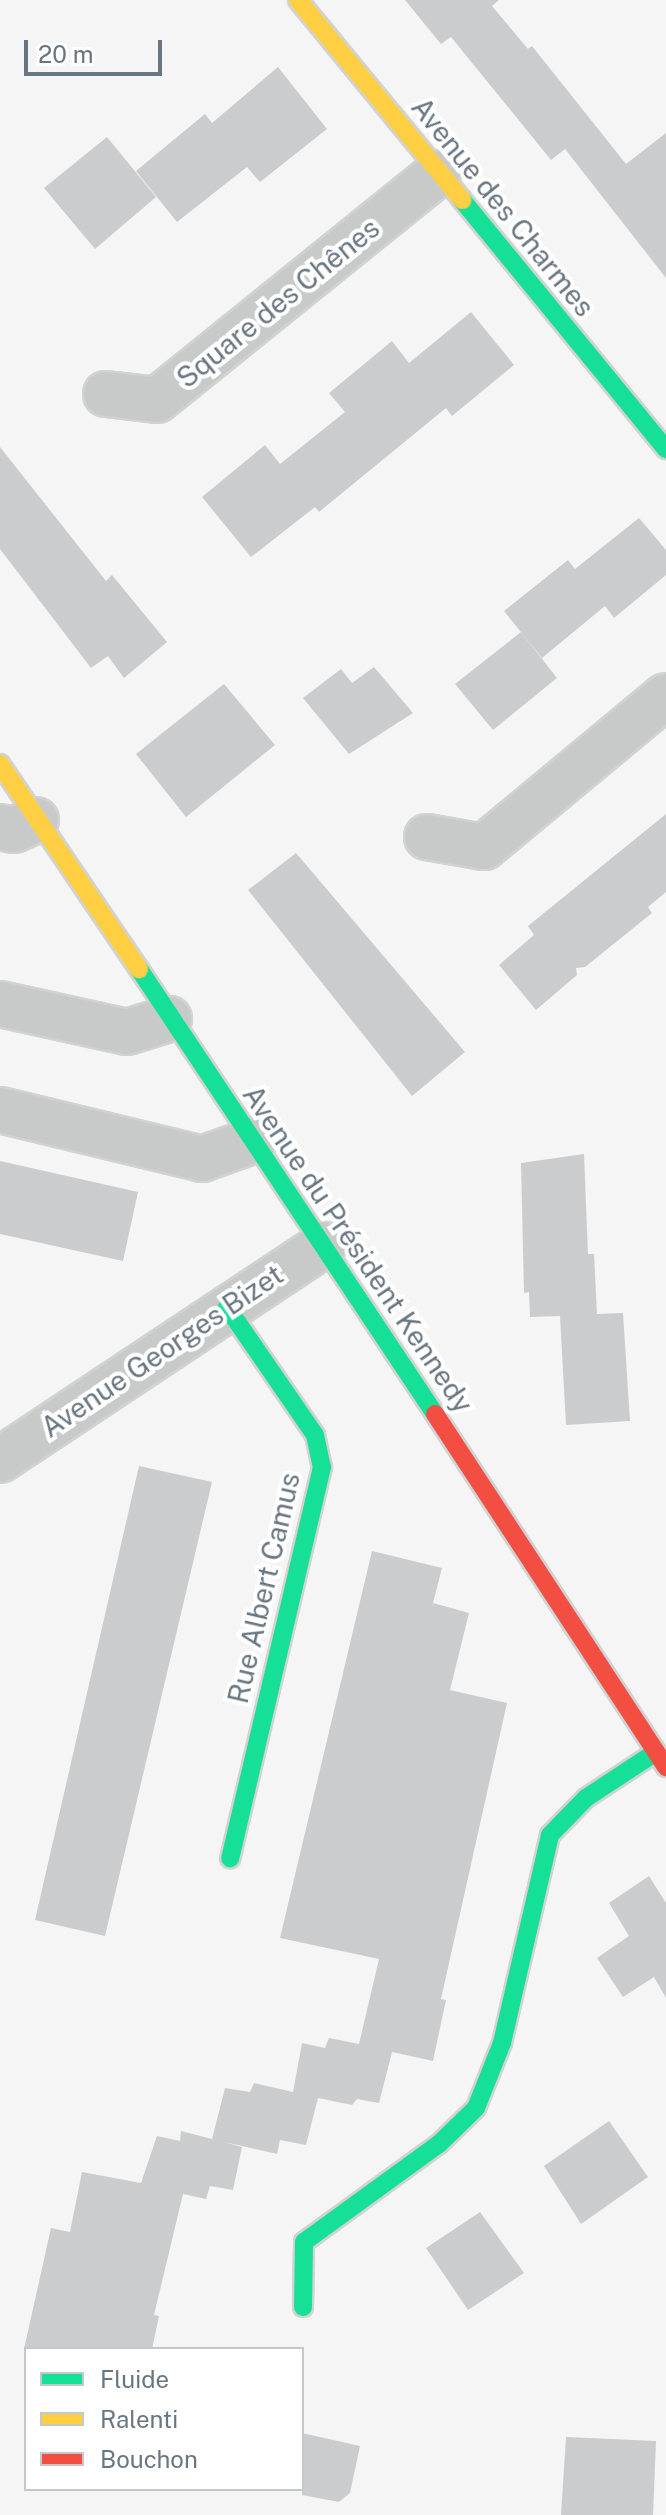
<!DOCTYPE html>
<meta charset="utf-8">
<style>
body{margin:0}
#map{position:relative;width:666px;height:2515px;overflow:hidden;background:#f5f5f5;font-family:"Public Sans",sans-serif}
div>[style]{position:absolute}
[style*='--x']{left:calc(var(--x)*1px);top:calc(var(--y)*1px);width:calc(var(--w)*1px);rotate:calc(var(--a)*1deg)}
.building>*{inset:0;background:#cbcccd}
.roads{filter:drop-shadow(2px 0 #d1d2d2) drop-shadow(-2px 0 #d1d2d2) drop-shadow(0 2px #d1d2d2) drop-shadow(0 -2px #d1d2d2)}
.street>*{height:44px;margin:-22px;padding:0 22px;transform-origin:22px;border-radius:22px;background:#c8caca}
.fast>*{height:18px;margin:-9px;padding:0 9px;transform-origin:9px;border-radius:9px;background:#16e098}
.slow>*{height:18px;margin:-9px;padding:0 9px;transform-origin:9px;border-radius:9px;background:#ffcf43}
.jam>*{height:18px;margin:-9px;padding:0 9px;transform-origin:9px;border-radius:9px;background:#f24e42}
span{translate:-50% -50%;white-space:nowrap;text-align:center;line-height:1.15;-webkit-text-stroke:8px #fff;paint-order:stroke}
.street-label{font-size:28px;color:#697681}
.legend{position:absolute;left:24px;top:2347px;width:280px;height:144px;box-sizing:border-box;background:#fff;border:2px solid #c3c8cd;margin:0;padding:10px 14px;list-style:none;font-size:24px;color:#697681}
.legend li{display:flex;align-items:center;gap:16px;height:40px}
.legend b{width:40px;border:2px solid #c3c8cd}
.scale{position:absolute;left:24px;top:40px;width:138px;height:36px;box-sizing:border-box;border:4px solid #697681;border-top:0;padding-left:10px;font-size:24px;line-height:28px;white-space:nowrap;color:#697681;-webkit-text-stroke:6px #fff;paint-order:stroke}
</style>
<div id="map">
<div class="building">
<div style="clip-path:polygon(405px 0,499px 0,492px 6px,528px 49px,532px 46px,626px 164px,666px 133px,666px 278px,565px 149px,551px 160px,451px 37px,441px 44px)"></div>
<div style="clip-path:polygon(278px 67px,327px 129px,260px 182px,247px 167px,177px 222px,136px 171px,205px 114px,212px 123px)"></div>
<div style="clip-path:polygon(107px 137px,156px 197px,95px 249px,44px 188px)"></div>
<div style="clip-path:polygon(471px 312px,514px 365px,452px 416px,446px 408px,319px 512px,315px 507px,251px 557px,202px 497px,265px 445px,280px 464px,345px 412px,329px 393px,392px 341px,409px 363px)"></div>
<div style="clip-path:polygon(0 447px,106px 581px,112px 575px,167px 642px,124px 678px,108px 656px,91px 668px,0 549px)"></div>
<div style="clip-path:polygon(639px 518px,666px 550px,666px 575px,614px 618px,605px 606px,542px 658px,504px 611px,568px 560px,575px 569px)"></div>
<div style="clip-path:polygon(521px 632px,557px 678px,493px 730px,455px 684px)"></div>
<div style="clip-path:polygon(374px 667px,413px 713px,349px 754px,303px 698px,341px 669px,352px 683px)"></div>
<div style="clip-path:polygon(224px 684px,275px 745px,186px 817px,136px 754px)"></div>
<div style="clip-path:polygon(666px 814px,666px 892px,648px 907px,652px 913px,585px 967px,576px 968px,577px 975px,536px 1010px,499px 965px,534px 935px,528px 926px)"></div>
<div style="clip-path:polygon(296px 853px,465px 1052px,412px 1096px,248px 890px)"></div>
<div style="clip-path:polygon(584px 1154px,588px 1254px,594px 1254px,597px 1314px,623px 1313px,630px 1421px,566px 1425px,560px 1316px,530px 1317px,529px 1292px,524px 1293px,521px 1163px)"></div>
<div style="clip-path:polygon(0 1161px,138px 1192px,123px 1261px,0 1234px)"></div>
<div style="clip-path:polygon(139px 1466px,212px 1482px,105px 1936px,35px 1920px)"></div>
<div style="clip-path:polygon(372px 1551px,442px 1568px,433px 1603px,469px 1613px,450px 1690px,507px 1703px,441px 1999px,446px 2000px,433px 2061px,392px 2052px,379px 2103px,357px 2099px,352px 2105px,318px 2098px,306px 2145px,280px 2140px,277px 2154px,220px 2141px,242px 2147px,233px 2190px,210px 2186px,206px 2199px,183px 2194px,154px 2315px,159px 2316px,152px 2349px,24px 2349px,51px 2228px,70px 2232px,82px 2172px,141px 2183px,157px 2136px,180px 2141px,181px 2131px,212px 2139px,225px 2088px,250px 2092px,254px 2083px,293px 2092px,302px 2043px,325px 2048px,329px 2038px,359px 2044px,379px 1959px,280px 1938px)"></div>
<div style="clip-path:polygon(649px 1876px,666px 1903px,666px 1998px,654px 1977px,623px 1997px,597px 1958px,629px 1936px,609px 1903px)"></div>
<div style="clip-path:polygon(609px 2121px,648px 2177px,581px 2224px,544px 2166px)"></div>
<div style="clip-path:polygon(480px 2212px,524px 2273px,468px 2310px,426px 2248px)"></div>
<div style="clip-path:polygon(302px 2433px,360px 2446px,350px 2493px,339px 2502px,302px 2495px)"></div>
<div style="clip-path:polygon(566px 2437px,656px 2441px,653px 2515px,561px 2515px)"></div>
</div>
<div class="roads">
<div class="street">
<div style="--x:106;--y:394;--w:51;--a:6.7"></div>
<div style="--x:157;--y:400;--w:361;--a:-38.9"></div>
<div style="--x:0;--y:827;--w:14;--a:12"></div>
<div style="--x:14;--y:830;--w:24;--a:-24"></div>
<div style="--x:427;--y:837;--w:58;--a:10"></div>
<div style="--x:484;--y:847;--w:236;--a:-39.7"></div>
<div style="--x:0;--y:1004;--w:130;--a:12.4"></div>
<div style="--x:127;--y:1032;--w:44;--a:-17.2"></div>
<div style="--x:0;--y:1110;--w:208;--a:13.6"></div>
<div style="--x:202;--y:1159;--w:56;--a:-19.7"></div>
<div style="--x:0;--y:1460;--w:389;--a:-33.6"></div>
</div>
<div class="fast">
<div style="--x:462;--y:200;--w:322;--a:50.7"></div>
<div style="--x:139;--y:969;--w:534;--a:56.37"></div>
<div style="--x:227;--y:1307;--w:155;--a:55.5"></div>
<div style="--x:315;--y:1435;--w:33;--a:78"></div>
<div style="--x:322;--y:1467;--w:402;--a:103.2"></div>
<div style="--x:303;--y:2307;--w:65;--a:-89.1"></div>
<div style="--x:304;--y:2242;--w:167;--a:-36"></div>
<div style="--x:439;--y:2144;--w:52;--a:-44.2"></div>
<div style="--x:476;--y:2108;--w:70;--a:-68.2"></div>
<div style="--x:502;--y:2043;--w:213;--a:-77"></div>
<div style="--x:550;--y:1835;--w:52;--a:-45.8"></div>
<div style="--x:586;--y:1798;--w:84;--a:-33.3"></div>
</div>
<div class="slow">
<div style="--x:298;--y:0;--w:259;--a:50.6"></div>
<div style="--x:0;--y:764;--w:248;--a:55.9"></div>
</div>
<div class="jam">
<div style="--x:435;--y:1414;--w:422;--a:56.8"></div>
</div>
</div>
<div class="street-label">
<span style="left:503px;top:207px;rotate:51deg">Avenue des Charmes</span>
<span style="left:278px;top:303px;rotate:-39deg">Square des Chênes</span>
<span style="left:358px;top:1249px;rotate:56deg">Avenue du Président Kennedy</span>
<span style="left:162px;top:1351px;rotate:-34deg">Avenue Georges Bizet</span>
<span style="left:264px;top:1588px;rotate:-77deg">Rue Albert Camus</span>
</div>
<ul class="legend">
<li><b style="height:10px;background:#16e098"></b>Fluide</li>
<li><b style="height:10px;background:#ffcf43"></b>Ralenti</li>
<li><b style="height:10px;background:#f24e42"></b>Bouchon</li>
</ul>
<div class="scale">20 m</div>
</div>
